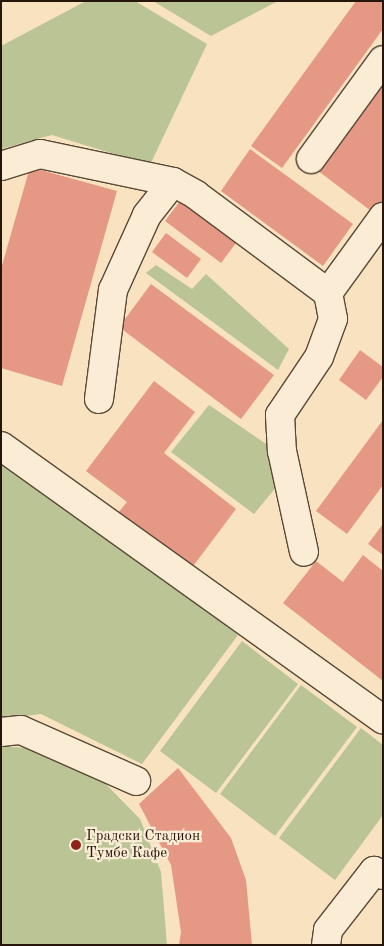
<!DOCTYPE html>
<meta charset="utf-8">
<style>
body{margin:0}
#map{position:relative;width:384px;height:946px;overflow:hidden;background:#f8e2bf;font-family:"Old Standard TT",serif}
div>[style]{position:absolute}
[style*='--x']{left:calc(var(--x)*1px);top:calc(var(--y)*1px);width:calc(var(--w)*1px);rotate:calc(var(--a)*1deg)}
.green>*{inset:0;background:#bbc494}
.building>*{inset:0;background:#e59985}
.roads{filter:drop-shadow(1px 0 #5a4838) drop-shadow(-1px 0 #5a4838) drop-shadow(0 1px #5a4838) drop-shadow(0 -1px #5a4838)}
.minor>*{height:28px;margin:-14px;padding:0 14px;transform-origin:14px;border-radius:14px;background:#faecd5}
.dots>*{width:14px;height:14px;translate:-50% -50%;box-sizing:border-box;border:2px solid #faecd5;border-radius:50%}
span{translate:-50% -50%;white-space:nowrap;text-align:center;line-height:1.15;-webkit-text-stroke:4.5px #faecd5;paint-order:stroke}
.poi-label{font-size:15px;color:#25150b}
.left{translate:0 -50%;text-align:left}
.frame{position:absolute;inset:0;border:2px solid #25150b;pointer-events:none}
</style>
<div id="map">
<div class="green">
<div style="clip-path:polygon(86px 1px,135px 1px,207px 44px,150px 165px,52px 135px,1px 149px,1px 46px)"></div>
<div style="clip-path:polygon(153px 1px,278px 1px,211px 36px)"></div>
<div style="clip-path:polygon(156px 265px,192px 289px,206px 274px,289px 349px,278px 370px,146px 273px)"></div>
<div style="clip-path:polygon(209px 405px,269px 446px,282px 480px,254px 514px,171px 452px)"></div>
<div style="clip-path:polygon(1px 439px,238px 635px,142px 764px,41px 714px,1px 719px)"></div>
<div style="clip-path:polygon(242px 641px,298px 684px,216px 793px,160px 751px)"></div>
<div style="clip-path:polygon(301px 685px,357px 727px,275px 836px,220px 794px)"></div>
<div style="clip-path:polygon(361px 728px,383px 745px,383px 815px,335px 880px,279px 838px)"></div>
<div style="clip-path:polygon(1px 746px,39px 749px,98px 776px,140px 819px,161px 872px,167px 945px,1px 945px)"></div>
</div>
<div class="building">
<div style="clip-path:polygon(356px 1px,383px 1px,383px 29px,282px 168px,251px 146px)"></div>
<div style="clip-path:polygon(383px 82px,383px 205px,375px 214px,317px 170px)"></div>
<div style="clip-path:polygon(250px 149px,353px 224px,323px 266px,221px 191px)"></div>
<div style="clip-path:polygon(30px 167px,117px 191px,62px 386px,1px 368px,1px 269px)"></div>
<div style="clip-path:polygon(183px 197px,239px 239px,221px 263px,165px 221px)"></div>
<div style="clip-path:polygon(166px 233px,201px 259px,187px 278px,152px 252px)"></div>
<div style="clip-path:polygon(151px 284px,274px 375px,241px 419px,119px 327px)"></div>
<div style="clip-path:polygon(360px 350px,383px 367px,383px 377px,366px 400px,339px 380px)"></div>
<div style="clip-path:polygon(154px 381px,195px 412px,164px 453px,236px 509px,191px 569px,118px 513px,127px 502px,86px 471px)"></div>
<div style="clip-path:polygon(383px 420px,383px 485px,347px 534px,316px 511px)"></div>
<div style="clip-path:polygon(383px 524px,383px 555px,368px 544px)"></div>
<div style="clip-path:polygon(363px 555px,383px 571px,383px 681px,283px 603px,316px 561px,343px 582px)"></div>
<div style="clip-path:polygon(178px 768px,231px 838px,246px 880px,252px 945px,179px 945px,181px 932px,171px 865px,139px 804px)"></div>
</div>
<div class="roads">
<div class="minor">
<div style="--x:311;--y:159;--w:122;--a:-54"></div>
<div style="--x:1;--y:166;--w:41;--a:-17.1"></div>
<div style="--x:40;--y:154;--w:136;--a:11.9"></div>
<div style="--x:173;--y:182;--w:26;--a:29"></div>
<div style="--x:196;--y:195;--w:164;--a:36.6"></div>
<div style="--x:328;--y:293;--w:26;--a:79"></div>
<div style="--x:333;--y:319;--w:40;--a:110.2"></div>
<div style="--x:319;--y:357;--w:70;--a:123.9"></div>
<div style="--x:280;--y:415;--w:36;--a:87"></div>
<div style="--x:282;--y:451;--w:103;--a:77.7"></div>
<div style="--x:328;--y:293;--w:94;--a:-54.1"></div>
<div style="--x:99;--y:399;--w:110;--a:-82.7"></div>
<div style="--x:113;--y:290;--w:82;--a:-65.6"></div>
<div style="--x:147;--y:215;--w:42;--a:-51.8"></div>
<div style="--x:1;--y:446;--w:470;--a:35.6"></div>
<div style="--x:1;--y:732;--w:20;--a:-6"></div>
<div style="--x:21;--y:730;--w:126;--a:23.9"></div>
<div style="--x:326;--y:945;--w:15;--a:-82"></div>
<div style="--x:328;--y:930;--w:75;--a:-52.1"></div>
<div style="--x:374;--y:871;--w:10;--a:24"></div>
</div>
</div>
<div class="dots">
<div style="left:76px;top:845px;background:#8f2418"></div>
</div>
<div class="poi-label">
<span class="left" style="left:86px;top:845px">Градски Стадион<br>Тумбе Кафе</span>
</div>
<div class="frame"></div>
</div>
